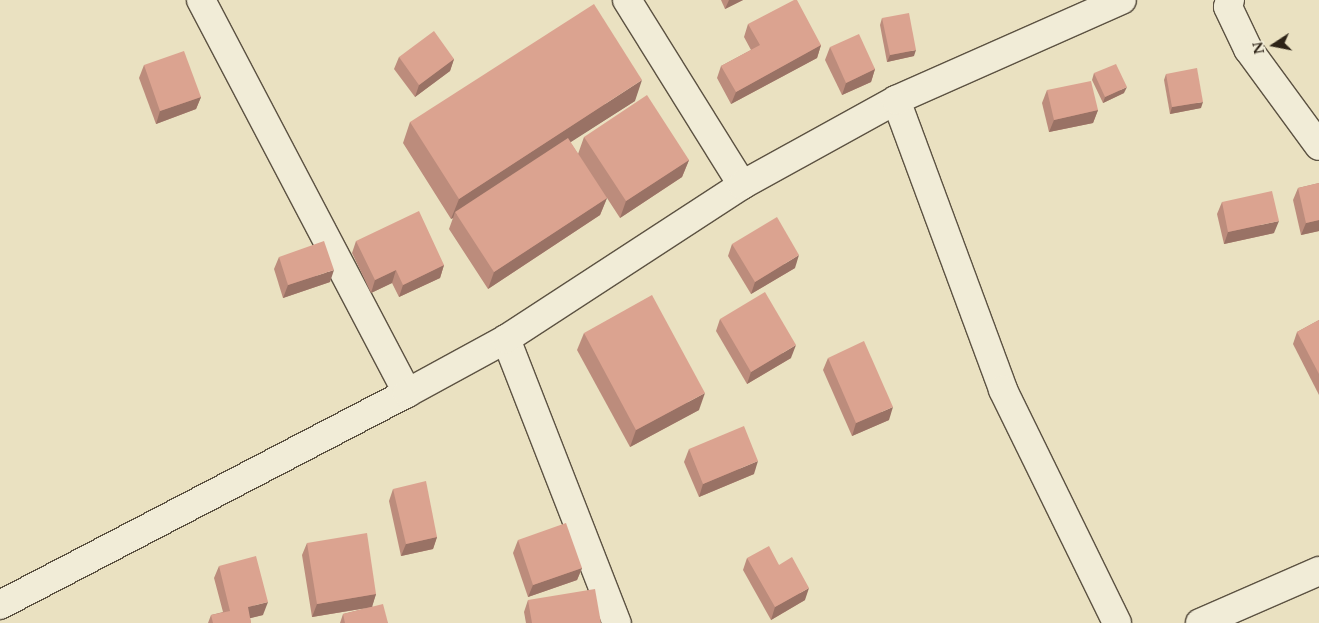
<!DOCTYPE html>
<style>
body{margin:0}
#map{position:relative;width:1319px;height:623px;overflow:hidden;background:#eae1c1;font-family:Cardo,serif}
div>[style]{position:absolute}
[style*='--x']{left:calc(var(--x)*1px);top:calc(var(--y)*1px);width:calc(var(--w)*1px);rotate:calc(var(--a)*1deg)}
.roads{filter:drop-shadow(1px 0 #5c5242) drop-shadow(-1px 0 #5c5242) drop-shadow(0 1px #5c5242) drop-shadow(0 -1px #5c5242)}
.minor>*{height:28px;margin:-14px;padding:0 14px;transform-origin:14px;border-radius:14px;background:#f1ecd7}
.wall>*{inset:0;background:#bc8c7c}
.shaded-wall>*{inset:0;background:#997265}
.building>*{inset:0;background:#dba390}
span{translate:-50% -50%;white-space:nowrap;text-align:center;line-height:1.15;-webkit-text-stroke:4.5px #f1ecd7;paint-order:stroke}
.north{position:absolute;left:1249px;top:20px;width:50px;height:50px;-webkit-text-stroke:4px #f1ecd7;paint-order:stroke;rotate:259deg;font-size:14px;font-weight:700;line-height:20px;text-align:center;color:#2d2317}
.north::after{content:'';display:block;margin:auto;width:18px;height:22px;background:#2d2317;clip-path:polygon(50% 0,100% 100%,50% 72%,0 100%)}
</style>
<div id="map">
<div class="roads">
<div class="minor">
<div style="--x:201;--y:0;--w:444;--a:62.3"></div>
<div style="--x:627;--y:0;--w:218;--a:58.1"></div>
<div style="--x:1230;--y:0;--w:7;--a:106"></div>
<div style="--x:1228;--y:7;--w:47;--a:64.5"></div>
<div style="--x:1248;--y:49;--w:120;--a:53.8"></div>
<div style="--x:896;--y:100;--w:309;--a:69.7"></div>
<div style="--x:1003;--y:390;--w:259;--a:63.9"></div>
<div style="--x:506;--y:339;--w:305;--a:68.7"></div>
<div style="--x:0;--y:605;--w:459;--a:-27.5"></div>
<div style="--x:407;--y:393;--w:113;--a:-28.6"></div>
<div style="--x:506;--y:339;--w:282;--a:-33.1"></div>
<div style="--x:742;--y:185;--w:176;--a:-28.9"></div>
<div style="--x:896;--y:100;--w:247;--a:-23.9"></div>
<div style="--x:1200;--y:623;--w:130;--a:-23.6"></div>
</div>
</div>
<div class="wall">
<div style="clip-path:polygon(721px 0,743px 0,725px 9px)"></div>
<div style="clip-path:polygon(882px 18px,914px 56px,887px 62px,880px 25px)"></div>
<div style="clip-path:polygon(748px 24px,821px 45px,817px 58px,731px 104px,717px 78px,721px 66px,751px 50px,744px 37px)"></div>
<div style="clip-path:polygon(830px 47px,875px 69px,871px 82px,842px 95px,825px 60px)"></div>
<div style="clip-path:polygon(399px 57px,454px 59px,450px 71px,415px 97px,394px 69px)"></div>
<div style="clip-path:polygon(144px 65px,201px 97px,196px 109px,156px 124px,139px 78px)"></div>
<div style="clip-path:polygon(1094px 73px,1124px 93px,1103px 103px,1092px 80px)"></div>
<div style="clip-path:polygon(1166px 74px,1201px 108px,1170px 114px,1164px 80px)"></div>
<div style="clip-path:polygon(1047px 90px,1098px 110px,1093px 123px,1049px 132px,1042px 103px)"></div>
<div style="clip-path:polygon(635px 101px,570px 142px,578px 154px,584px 137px,689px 160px,682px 177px,620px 218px,607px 198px,600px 215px,488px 289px,449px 229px,453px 218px,451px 219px,403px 143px,410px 122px)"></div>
<div style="clip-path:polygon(1319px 183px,1319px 231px,1301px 235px,1293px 200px,1298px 188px)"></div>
<div style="clip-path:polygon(1222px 202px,1274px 233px,1224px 244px,1217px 214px)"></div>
<div style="clip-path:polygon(356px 241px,444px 265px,440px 278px,399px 297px,392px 283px,371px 293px,352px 253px)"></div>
<div style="clip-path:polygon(732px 244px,795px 268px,751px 294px,728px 256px)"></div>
<div style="clip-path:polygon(279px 257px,330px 282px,283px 298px,274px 269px)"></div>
<div style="clip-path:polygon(720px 319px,791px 358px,747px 384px,716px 331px)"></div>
<div style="clip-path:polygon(1319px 320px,1319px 395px,1293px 344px,1297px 332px)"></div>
<div style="clip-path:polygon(584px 333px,699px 410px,630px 447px,577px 350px)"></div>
<div style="clip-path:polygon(828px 358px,889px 420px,852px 436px,823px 370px)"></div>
<div style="clip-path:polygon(689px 449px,754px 474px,699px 497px,684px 462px)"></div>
<div style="clip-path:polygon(393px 489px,437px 537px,433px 549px,401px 556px,389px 501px)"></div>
<div style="clip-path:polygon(518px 540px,582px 568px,577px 580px,528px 597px,513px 553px)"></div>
<div style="clip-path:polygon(307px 543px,376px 594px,372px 606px,388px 623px,340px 623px,343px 614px,367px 608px,312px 617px,302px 555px)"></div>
<div style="clip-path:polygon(747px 558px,779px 565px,805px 600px,771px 620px,743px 570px)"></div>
<div style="clip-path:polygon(219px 566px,263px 615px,250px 618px,251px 623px,208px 623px,211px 615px,223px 612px,214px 578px)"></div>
<div style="clip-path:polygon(528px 600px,601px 623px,526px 623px,524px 612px)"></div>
</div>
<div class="shaded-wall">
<div style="clip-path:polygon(729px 0,743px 0,725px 9px)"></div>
<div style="clip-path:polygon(821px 45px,817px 58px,731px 104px,736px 92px)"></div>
<div style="clip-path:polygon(916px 50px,914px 56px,887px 62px,890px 55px)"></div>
<div style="clip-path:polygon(454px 59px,450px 71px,415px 97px,419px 85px)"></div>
<div style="clip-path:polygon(875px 69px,871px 82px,842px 95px,846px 83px)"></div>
<div style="clip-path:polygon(642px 80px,635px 101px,457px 215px,455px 212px,453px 218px,451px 219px,459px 199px)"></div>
<div style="clip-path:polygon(1127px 87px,1124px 93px,1103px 103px,1105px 97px)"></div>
<div style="clip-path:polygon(201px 97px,196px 109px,156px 124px,160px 111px)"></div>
<div style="clip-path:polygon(1203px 102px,1201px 108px,1170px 114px,1172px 107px)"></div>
<div style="clip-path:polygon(1098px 110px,1093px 123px,1049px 132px,1054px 120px)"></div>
<div style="clip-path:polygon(689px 160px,682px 177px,620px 218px,626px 201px)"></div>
<div style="clip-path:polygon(607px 198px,600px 215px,488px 289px,494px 272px)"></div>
<div style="clip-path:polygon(1319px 220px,1319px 231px,1301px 235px,1306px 223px)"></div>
<div style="clip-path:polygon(1279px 221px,1274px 233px,1224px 244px,1228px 232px)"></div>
<div style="clip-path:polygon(799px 255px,795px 268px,751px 294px,755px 282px)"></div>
<div style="clip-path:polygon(444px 265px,440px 278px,399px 297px,403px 285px)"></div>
<div style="clip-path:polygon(334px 270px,330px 282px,283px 298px,288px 285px)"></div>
<div style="clip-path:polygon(396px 270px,392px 283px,371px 293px,375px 280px)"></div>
<div style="clip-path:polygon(796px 345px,791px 358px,747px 384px,751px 372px)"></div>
<div style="clip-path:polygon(705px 393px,699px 410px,630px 447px,636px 430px)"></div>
<div style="clip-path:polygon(893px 407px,889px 420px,852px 436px,856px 423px)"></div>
<div style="clip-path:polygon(758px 461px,754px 474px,699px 497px,703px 484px)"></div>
<div style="clip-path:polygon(437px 537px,433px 549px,401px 556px,406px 544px)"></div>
<div style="clip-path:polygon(582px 568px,577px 580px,528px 597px,533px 585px)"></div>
<div style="clip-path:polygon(809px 588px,805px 600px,771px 620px,775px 607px)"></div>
<div style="clip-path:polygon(376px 594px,372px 607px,312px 617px,317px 604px)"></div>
<div style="clip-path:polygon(268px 602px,263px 615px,243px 620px,248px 607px)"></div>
</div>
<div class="building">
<div style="clip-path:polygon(794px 0,797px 0,821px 45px,736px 92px,721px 66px,760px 45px,748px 24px)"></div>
<div style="clip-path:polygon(594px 4px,642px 80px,459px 199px,410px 122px)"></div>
<div style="clip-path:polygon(909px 13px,916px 50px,890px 55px,882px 18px)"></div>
<div style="clip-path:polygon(434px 31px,454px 59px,419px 85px,399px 57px)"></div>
<div style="clip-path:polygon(859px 34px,875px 69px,846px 83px,830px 47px)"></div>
<div style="clip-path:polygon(184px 51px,201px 97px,160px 111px,144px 65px)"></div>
<div style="clip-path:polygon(1116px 64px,1127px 87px,1105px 97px,1094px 73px)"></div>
<div style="clip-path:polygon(1197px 68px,1203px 102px,1172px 107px,1166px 74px)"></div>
<div style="clip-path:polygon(1091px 81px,1098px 110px,1054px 120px,1047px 90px)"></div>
<div style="clip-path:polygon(647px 95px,689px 160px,626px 201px,584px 137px)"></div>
<div style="clip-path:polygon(568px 138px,607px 198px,494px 272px,455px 212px)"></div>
<div style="clip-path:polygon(1319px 183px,1319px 220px,1306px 223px,1298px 188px)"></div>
<div style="clip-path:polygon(1272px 191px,1279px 221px,1228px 232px,1222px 202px)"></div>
<div style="clip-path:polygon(419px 211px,444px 265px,403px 285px,396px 270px,375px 280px,356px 241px)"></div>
<div style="clip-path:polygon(777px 217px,799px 255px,755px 282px,732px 244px)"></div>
<div style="clip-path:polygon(324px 241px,334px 270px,288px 285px,279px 257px)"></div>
<div style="clip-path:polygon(765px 292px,796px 345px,751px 372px,720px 319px)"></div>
<div style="clip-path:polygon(652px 295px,705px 393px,636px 430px,584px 333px)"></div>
<div style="clip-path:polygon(1319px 320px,1319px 374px,1297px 332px)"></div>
<div style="clip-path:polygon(864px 341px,893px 407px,856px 423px,828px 358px)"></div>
<div style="clip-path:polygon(744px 426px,758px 461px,703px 484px,689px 449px)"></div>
<div style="clip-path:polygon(426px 481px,437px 537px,406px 544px,393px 489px)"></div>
<div style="clip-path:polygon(566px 523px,582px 568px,533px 585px,518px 540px)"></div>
<div style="clip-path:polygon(367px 533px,376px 594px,317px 604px,307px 543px)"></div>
<div style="clip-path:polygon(769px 546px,779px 565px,792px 557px,809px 588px,775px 607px,747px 558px)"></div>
<div style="clip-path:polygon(256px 556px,268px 602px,248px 607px,251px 623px,213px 623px,211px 615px,230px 611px,219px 566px)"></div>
<div style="clip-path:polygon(595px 589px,601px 623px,532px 623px,528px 600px)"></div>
<div style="clip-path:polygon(383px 604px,388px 623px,345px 623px,343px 614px)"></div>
</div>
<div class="north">N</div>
</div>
